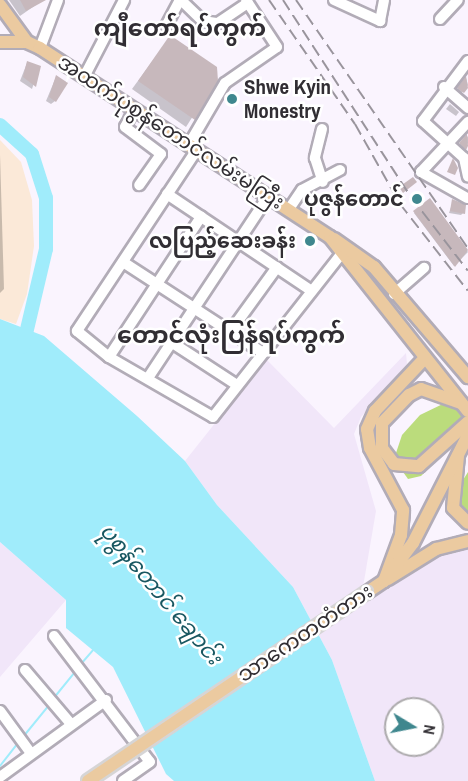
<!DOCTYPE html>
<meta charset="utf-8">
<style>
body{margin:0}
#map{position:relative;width:468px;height:781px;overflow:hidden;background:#faf4fe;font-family:"Archivo Narrow","Noto Sans Myanmar",sans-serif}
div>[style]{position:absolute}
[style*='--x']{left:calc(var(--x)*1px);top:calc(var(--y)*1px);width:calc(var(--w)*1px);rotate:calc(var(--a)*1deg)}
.commercial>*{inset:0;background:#fbe9d8}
.built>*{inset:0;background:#f1e6f9}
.green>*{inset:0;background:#bbdc7c}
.water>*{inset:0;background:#a0ecfb}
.shadow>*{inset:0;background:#0003}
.stream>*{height:2px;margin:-1px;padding:0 1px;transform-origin:1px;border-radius:1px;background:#a0ecfb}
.river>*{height:14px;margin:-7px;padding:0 7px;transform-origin:7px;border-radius:7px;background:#a0ecfb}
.building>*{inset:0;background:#c7b8bc}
.roads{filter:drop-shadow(2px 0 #b2acb7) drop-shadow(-2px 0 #b2acb7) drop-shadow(0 2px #b2acb7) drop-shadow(0 -2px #b2acb7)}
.minor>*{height:10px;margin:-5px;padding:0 5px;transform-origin:5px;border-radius:5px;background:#fff}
.major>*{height:12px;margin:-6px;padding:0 6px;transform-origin:6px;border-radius:6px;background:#ebcaa0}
.rail>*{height:2px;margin-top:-1px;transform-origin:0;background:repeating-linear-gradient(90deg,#99949c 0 12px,transparent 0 18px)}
.bridges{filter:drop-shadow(2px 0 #d6d5d6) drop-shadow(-2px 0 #d6d5d6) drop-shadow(0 2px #d6d5d6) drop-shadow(0 -2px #d6d5d6)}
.major-bridge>*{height:12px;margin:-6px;padding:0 6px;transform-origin:6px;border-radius:6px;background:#ebcaa0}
.dots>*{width:16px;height:16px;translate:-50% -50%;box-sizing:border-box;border:3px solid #fff;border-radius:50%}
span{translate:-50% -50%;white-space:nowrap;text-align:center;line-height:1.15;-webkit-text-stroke:5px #fff;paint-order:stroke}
.poi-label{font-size:21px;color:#312e33;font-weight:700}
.left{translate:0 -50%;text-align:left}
.right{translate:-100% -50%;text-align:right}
.street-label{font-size:21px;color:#312e33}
.water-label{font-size:22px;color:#185761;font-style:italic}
.quarter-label{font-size:24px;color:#312e33;font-weight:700}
.north{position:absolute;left:384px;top:697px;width:60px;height:60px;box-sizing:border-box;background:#fff;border:2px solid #adabad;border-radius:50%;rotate:100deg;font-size:16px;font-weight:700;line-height:24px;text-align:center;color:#312e33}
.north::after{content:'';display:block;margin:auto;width:21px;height:27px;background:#3f878e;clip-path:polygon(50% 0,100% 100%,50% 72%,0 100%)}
</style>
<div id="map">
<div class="commercial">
<div style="clip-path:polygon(0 140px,21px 162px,32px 200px,34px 246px,27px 294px,16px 324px,0 319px)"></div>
</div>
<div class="built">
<div style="clip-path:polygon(evenodd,406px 353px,407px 364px,361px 417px,354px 434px,376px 511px,363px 587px,370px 598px,429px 560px,468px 547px,468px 781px,375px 781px,332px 660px,293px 587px,217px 505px,185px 461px,266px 359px,334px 428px,406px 353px,396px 709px,432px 709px,432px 745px,396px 745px,396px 709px)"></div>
<div style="clip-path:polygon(0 542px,66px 600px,0 677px)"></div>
</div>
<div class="green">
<div style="clip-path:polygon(451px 400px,468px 418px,468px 431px,421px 476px,408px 479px,394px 459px,402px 435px,420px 415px)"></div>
<div style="clip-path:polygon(468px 472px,468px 515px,455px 505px,456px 491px)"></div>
</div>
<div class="water">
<div style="clip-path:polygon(0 319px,44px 336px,137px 416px,185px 461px,217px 505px,293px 587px,332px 660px,375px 781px,174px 781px,166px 774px,113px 667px,66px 628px,66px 600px,0 542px)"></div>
</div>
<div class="shadow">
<div style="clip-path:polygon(9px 0,38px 0,40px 2px,20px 16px)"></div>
<div style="clip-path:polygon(170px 37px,216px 80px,186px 127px,132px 89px)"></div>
<div style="clip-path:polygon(27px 63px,39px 67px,32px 89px,20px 81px)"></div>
<div style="clip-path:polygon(56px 77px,55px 101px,51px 104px,46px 101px)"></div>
<div style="clip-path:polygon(466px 78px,468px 85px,461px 94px,456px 91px)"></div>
<div style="clip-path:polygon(450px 104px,459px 112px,456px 116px,446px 109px)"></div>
<div style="clip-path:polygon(468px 136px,468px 143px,463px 150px,458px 146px)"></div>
<div style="clip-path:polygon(0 154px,4px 289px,0 293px)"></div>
<div style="clip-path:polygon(429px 200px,468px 252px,454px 266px,414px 213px)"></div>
<div style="clip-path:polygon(453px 201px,463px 213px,461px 215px,449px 213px)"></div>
</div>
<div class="stream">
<div style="--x:81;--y:664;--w:18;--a:-49"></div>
<div style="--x:53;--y:699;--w:36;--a:-51"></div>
<div style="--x:23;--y:737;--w:43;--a:-50.7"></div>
<div style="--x:0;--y:766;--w:29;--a:-52"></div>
</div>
<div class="river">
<div style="--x:0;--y:125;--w:43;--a:42.2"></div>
<div style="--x:32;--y:154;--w:46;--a:72.3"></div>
<div style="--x:46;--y:198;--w:51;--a:90"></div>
<div style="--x:46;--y:249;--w:100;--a:103.3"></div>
</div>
<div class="building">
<div style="clip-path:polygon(20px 0,46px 0,26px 11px)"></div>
<div style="clip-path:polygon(170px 35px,217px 67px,218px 81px,195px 120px,138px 81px)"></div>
<div style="clip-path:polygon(27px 61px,41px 66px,36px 87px,23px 77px)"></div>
<div style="clip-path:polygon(56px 75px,68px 83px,56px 102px,49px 97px)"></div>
<div style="clip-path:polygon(466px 76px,468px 88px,464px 93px,457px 88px)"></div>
<div style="clip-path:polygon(467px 134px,468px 146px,466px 150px,459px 143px)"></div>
<div style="clip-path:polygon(453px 158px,458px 168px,455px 175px,447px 172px)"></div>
<div style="clip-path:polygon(413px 177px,417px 182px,403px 193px,399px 187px)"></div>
<div style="clip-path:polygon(430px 198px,468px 250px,455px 267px,413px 211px)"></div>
<div style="clip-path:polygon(452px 199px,466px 205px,465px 214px,450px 211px)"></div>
</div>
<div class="roads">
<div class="minor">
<div style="--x:181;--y:0;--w:30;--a:44"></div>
<div style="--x:203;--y:21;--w:15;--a:8"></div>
<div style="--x:218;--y:23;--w:36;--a:-34"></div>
<div style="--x:334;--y:0;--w:51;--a:24.5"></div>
<div style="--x:380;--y:21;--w:21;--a:-79"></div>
<div style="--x:440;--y:19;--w:26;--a:-47"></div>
<div style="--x:166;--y:26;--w:30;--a:-62"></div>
<div style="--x:40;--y:48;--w:51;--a:-69.4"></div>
<div style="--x:468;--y:61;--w:75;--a:126.9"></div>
<div style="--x:423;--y:121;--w:55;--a:42.1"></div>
<div style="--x:464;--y:158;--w:19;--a:78"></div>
<div style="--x:84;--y:77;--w:87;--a:-62.5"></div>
<div style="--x:444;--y:87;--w:32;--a:41"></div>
<div style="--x:134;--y:110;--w:19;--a:118"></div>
<div style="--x:125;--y:127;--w:45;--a:36.9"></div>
<div style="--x:161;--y:154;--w:38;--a:125"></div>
<div style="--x:322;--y:129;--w:30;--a:104"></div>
<div style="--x:315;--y:158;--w:25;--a:72"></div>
<div style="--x:188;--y:146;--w:73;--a:-59.6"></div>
<div style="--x:225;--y:83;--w:63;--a:-34.7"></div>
<div style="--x:277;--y:47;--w:56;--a:-123.4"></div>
<div style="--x:196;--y:151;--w:216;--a:123.5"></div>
<div style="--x:77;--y:331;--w:41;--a:39.1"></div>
<div style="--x:109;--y:357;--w:120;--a:30"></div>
<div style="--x:213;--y:417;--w:209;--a:-51.8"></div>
<div style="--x:167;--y:194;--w:174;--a:33.8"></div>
<div style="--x:467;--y:198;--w:53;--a:-150.5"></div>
<div style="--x:421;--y:172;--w:69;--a:-46.8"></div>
<div style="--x:289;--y:209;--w:23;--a:-56"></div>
<div style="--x:302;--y:190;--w:43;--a:-27.8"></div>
<div style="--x:123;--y:262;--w:167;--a:33"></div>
<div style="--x:394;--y:294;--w:40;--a:-41"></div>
<div style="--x:230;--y:332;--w:80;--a:-54.1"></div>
<div style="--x:171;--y:342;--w:79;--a:33.1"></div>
<div style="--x:109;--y:357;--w:168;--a:-56.7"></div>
<div style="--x:148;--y:378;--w:217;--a:-56.5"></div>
<div style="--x:54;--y:636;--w:158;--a:52.7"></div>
<div style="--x:150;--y:762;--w:33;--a:145"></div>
<div style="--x:25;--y:670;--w:71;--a:49.6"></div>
<div style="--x:0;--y:711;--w:51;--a:53.8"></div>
<div style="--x:0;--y:777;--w:131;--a:-36"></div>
</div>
<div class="major">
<div style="--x:0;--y:5;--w:46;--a:53.9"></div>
<div style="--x:0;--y:42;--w:27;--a:0"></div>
<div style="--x:27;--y:42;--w:14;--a:25"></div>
<div style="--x:40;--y:48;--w:346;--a:33.1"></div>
<div style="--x:330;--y:237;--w:222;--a:51.6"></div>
<div style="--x:334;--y:239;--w:49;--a:35"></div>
<div style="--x:374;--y:267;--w:145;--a:49.5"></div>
<div style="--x:461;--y:403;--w:42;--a:-160.7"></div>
<div style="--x:421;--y:389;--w:13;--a:153"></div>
<div style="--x:409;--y:395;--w:39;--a:134"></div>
<div style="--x:382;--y:423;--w:25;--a:90"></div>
<div style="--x:382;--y:448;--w:20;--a:53"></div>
<div style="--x:394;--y:464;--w:25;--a:5"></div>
<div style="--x:419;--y:466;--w:66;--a:-41.9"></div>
<div style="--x:458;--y:456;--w:52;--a:95.5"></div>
<div style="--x:453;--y:508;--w:21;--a:45"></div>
<div style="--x:388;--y:579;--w:57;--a:-32"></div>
<div style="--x:436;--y:549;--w:33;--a:-14"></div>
<div style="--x:384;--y:581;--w:49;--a:-69.7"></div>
<div style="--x:401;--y:535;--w:25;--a:-85"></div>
<div style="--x:403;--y:510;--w:70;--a:-118"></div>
<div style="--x:370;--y:448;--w:19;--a:-99"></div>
<div style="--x:367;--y:429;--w:20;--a:-66"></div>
<div style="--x:375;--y:411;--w:73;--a:-46.7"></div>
<div style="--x:366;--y:593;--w:22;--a:-34"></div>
<div style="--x:384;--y:581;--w:48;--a:-52.7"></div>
<div style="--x:413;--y:543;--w:121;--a:-63"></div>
</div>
</div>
<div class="rail">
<div style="--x:269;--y:0;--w:151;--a:55.3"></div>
<div style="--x:355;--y:124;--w:92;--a:60.6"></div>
<div style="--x:400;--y:204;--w:110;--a:52"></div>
<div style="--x:283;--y:0;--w:235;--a:57"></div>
<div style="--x:411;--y:197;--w:93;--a:52.4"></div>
<div style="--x:296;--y:0;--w:302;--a:55.3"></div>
</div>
<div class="bridges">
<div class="major-bridge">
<div style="--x:88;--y:781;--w:336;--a:-34.1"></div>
</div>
</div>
<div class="dots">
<div style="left:232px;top:99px;background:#3f878e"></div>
<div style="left:417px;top:199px;background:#3f878e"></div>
<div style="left:310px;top:241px;background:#3f878e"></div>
</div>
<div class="poi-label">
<span class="left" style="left:244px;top:99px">Shwe Kyin<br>Monestry</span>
<span class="right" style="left:404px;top:199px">ပုဇွန်တောင်</span>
<span class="right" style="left:296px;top:241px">လပြည့်ဆေးခန်း</span>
</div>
<div class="street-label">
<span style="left:171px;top:132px;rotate:33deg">အထက်ပုစွန်တောင်လမ်းမကြီး</span>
<span style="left:305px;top:633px;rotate:-34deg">သာကေတတံတား</span>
</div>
<div class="water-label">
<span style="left:161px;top:594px;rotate:50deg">ပုစွန်တောင် ချောင်း</span>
</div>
<div class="quarter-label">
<span style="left:180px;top:28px">ကျီတော်ရပ်ကွက်</span>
<span style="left:231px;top:335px">တောင်လုံးပြန်ရပ်ကွက်</span>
</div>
<div class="north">N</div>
</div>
